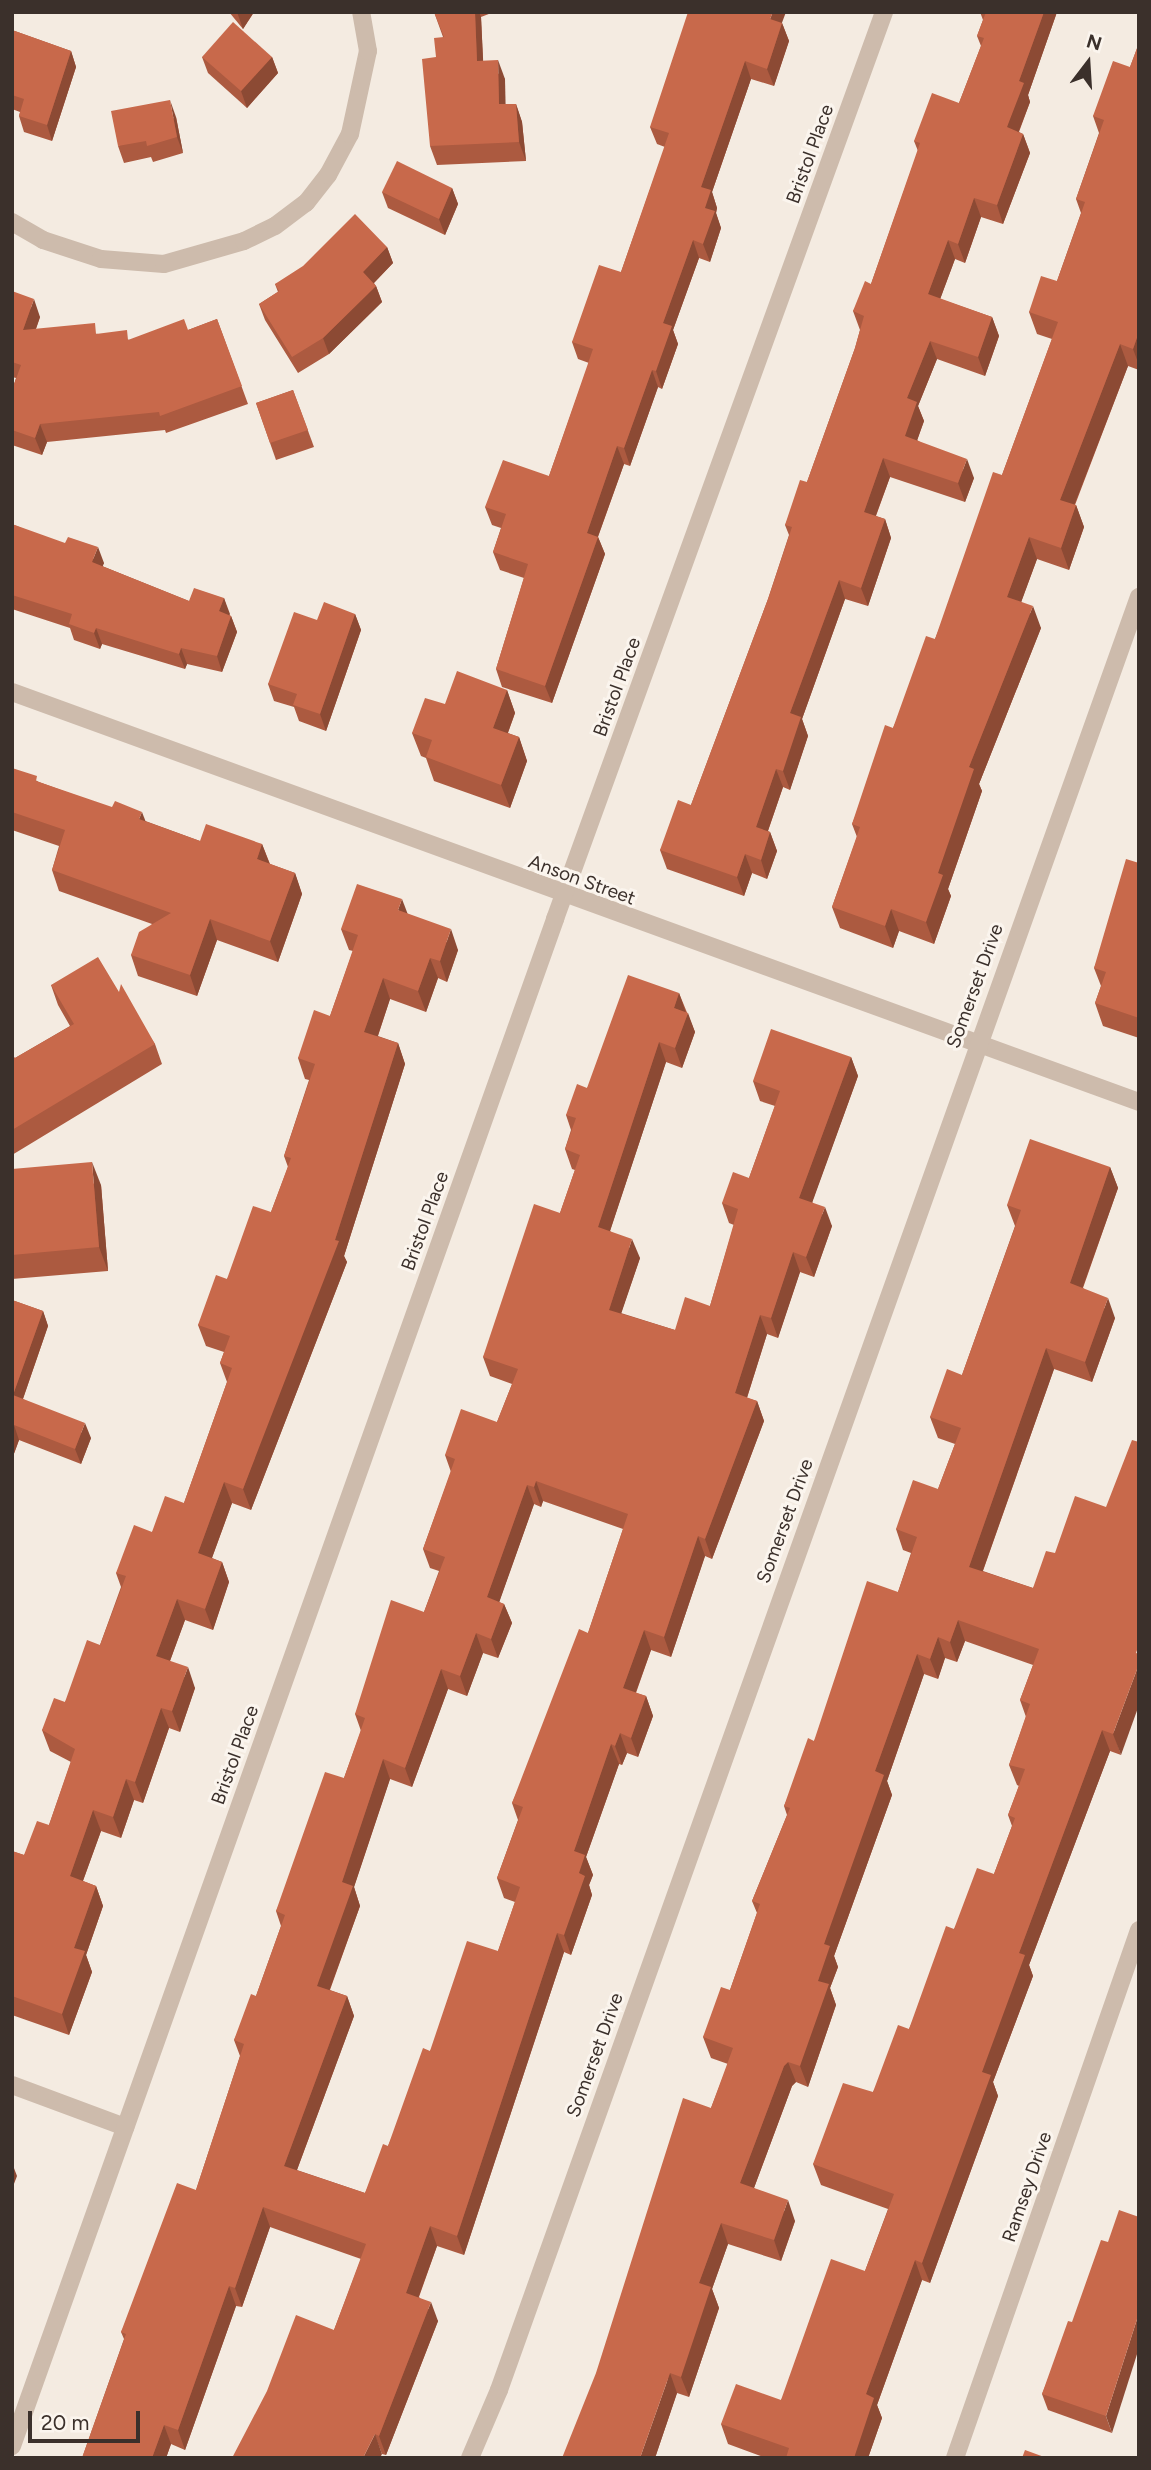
<!DOCTYPE html>
<style>
body{margin:0}
#map{position:relative;width:1151px;height:2470px;overflow:hidden;background:#f4ebe1;font-family:Figtree,sans-serif}
div>[style]{position:absolute}
[style*='--x']{left:calc(var(--x)*1px);top:calc(var(--y)*1px);width:calc(var(--w)*1px);rotate:calc(var(--a)*1deg)}
.minor>*{height:18px;margin:-9px;padding:0 9px;transform-origin:9px;border-radius:9px;background:#cdbbac}
.wall>*{inset:0;background:#ac5a40}
.shaded-wall>*{inset:0;background:#8c4a34}
.building>*{inset:0;background:#c8694b}
span{translate:-50% -50%;white-space:nowrap;text-align:center;line-height:1.15;-webkit-text-stroke:6px #fbf5ee;paint-order:stroke}
.street-label{font-size:19px;color:#3b302b}
.frame{position:absolute;inset:0;border:14px solid #3b302b;pointer-events:none}
.north{position:absolute;left:1053px;top:28px;width:70px;height:70px;-webkit-text-stroke:5px #fbf5ee;paint-order:stroke;rotate:17deg;font-size:19px;font-weight:700;line-height:28px;text-align:center;color:#3b302b}
.north::after{content:'';display:block;margin:auto;width:24px;height:32px;background:#3b302b;clip-path:polygon(50% 0,100% 100%,50% 72%,0 100%)}
.scale{position:absolute;left:28px;top:2411px;width:112px;height:32px;box-sizing:border-box;border:4px solid #3b302b;border-top:0;padding-left:9px;font-size:21px;line-height:24px;white-space:nowrap;color:#3b302b;-webkit-text-stroke:5px #fbf5ee;paint-order:stroke}
</style>
<div id="map">
<div class="minor">
<div style="--x:12;--y:222;--w:36;--a:30"></div>
<div style="--x:43;--y:240;--w:61;--a:18.1"></div>
<div style="--x:101;--y:259;--w:63;--a:4.5"></div>
<div style="--x:164;--y:264;--w:83;--a:-16"></div>
<div style="--x:244;--y:241;--w:34;--a:-26"></div>
<div style="--x:275;--y:226;--w:39;--a:-37"></div>
<div style="--x:306;--y:203;--w:36;--a:-52"></div>
<div style="--x:328;--y:175;--w:47;--a:-61.8"></div>
<div style="--x:350;--y:134;--w:85;--a:-77.8"></div>
<div style="--x:368;--y:51;--w:40;--a:-100"></div>
<div style="--x:12;--y:692;--w:1199;--a:19.99"></div>
<div style="--x:12;--y:2085;--w:121;--a:20.4"></div>
<div style="--x:12;--y:2446;--w:1621;--a:-70.42"></div>
<div style="--x:555;--y:919;--w:965;--a:-70.06"></div>
<div style="--x:470;--y:2458;--w:74;--a:-66.9"></div>
<div style="--x:499;--y:2390;--w:1904;--a:-70.36"></div>
<div style="--x:955;--y:2458;--w:559;--a:-70.79"></div>
</div>
<div class="wall">
<div style="clip-path:polygon(229px 12px,254px 12px,243px 29px)"></div>
<div style="clip-path:polygon(434px 12px,494px 12px,481px 17px,483px 61px,505px 79px,505px 104px,516px 104px,522px 122px,526px 161px,437px 165px,430px 146px,436px 57px,443px 37px)"></div>
<div style="clip-path:polygon(980px 12px,1057px 12px,1028px 95px,1030px 102px,1019px 132px,1023px 134px,1030px 153px,1003px 224px,981px 217px,965px 263px,955px 259px,940px 299px,992px 317px,999px 336px,985px 376px,937px 359px,918px 406px,924px 421px,917px 440px,974px 478px,965px 502px,890px 477px,876px 516px,885px 519px,891px 538px,868px 606px,845px 599px,802px 719px,808px 736px,790px 790px,783px 787px,768px 831px,770px 832px,777px 851px,767px 879px,752px 873px,744px 896px,667px 869px,660px 850px,691px 805px,768px 599px,789px 535px,785px 525px,807px 482px,855px 348px,860px 330px,853px 311px,871px 284px,918px 151px,914px 141px,959px 103px,981px 46px,977px 36px,983px 20px)"></div>
<div style="clip-path:polygon(782px 23px,789px 41px,774px 86px,751px 79px,712px 192px,717px 208px,716px 213px,721px 228px,710px 262px,699px 258px,673px 330px,678px 344px,662px 389px,658px 387px,630px 466px,624px 464px,598px 537px,605px 554px,552px 703px,502px 687px,496px 669px,524px 578px,500px 570px,493px 552px,501px 528px,492px 525px,485px 507px,549px 476px,589px 363px,578px 359px,572px 342px,621px 272px,665px 147px,657px 144px,650px 127px)"></div>
<div style="clip-path:polygon(12px 30px,71px 51px,76px 67px,52px 141px,24px 132px,19px 116px,20px 112px,12px 109px)"></div>
<div style="clip-path:polygon(1139px 43px,1139px 370px,1128px 366px,1075px 505px,1076px 505px,1084px 527px,1069px 570px,1037px 559px,1021px 602px,1041px 628px,979px 784px,982px 791px,948px 889px,951px 896px,934px 944px,899px 931px,893px 948px,840px 928px,832px 907px,857px 837px,852px 824px,893px 728px,935px 639px,1002px 475px,1052px 339px,1037px 334px,1029px 312px,1057px 281px,1081px 213px,1076px 199px,1099px 133px,1093px 116px,1130px 67px)"></div>
<div style="clip-path:polygon(202px 57px,272px 57px,278px 73px,247px 108px,208px 73px)"></div>
<div style="clip-path:polygon(176px 117px,183px 153px,153px 162px,151px 157px,124px 163px,118px 146px)"></div>
<div style="clip-path:polygon(452px 188px,458px 204px,445px 235px,388px 208px,382px 192px)"></div>
<div style="clip-path:polygon(387px 247px,393px 263px,374px 283px,376px 286px,382px 302px,329px 354px,298px 373px,265px 320px,259px 304px,278px 292px,275px 284px)"></div>
<div style="clip-path:polygon(12px 291px,40px 317px,36px 329px,99px 334px,130px 340px,188px 330px,217px 319px,248px 404px,166px 433px,165px 430px,47px 442px,42px 455px,12px 445px,12px 390px,16px 378px,12px 377px)"></div>
<div style="clip-path:polygon(293px 390px,314px 447px,276px 460px,256px 403px)"></div>
<div style="clip-path:polygon(12px 524px,104px 563px,102px 566px,189px 601px,224px 598px,229px 615px,231px 616px,237px 632px,222px 672px,187px 664px,185px 669px,102px 644px,100px 649px,74px 640px,70px 628px,12px 609px)"></div>
<div style="clip-path:polygon(355px 614px,361px 630px,326px 731px,299px 721px,294px 707px,274px 701px,268px 684px,317px 620px)"></div>
<div style="clip-path:polygon(507px 690px,515px 713px,508px 733px,519px 737px,527px 761px,510px 808px,434px 781px,426px 758px,421px 756px,412px 733px,445px 704px)"></div>
<div style="clip-path:polygon(12px 768px,39px 782px,200px 841px,262px 844px,270px 864px,295px 873px,302px 894px,278px 962px,217px 940px,197px 996px,138px 976px,131px 955px,152px 924px,59px 891px,52px 870px,59px 846px,12px 830px)"></div>
<div style="clip-path:polygon(1139px 863px,1139px 1038px,1103px 1026px,1095px 1003px,1101px 986px,1094px 968px)"></div>
<div style="clip-path:polygon(407px 914px,458px 950px,447px 982px,438px 978px,426px 1012px,390px 999px,378px 1036px,398px 1043px,405px 1064px,344px 1256px,347px 1262px,251px 1510px,232px 1503px,212px 1558px,222px 1562px,229px 1582px,213px 1630px,185px 1620px,170px 1661px,195px 1688px,180px 1732px,169px 1728px,143px 1803px,134px 1800px,121px 1838px,101px 1831px,83px 1881px,96px 1886px,103px 1906px,86px 1955px,92px 1972px,69px 2035px,12px 2015px,12px 1851px,24px 1855px,49px 1825px,71px 1762px,50px 1751px,42px 1730px,65px 1702px,100px 1645px,121px 1587px,116px 1573px,152px 1532px,184px 1503px,227px 1382px,220px 1363px,224px 1352px,206px 1346px,198px 1325px,227px 1279px,271px 1212px,288px 1167px,284px 1156px,309px 1080px,305px 1079px,298px 1058px,330px 1016px,353px 951px,349px 950px,341px 929px)"></div>
<div style="clip-path:polygon(51px 985px,119px 992px,155px 1044px,162px 1064px,12px 1155px,12px 1056px,15px 1058px,70px 1026px,58px 1005px)"></div>
<div style="clip-path:polygon(evenodd,679px 993px,695px 1032px,682px 1068px,666px 1062px,610px 1231px,640px 1258px,621px 1313px,675px 1330px,710px 1306px,734px 1225px,729px 1223px,722px 1203px,749px 1178px,775px 1106px,760px 1101px,753px 1081px,851px 1057px,858px 1076px,812px 1202px,832px 1226px,814px 1277px,800px 1272px,778px 1338px,767px 1334px,747px 1398px,757px 1401px,764px 1421px,712px 1559px,705px 1556px,671px 1657px,651px 1650px,636px 1693px,646px 1696px,653px 1716px,638px 1757px,627px 1753px,622px 1765px,619px 1764px,586px 1857px,593px 1875px,589px 1885px,592px 1895px,571px 1955px,564px 1952px,464px 2255px,437px 2246px,419px 2297px,438px 2321px,386px 2455px,382px 2454px,334px 2330px,361px 2259px,270px 2227px,242px 2307px,236px 2306px,185px 2450px,171px 2444px,166px 2458px,82px 2458px,124px 2339px,121px 2332px,196px 2190px,240px 2056px,234px 2040px,256px 1996px,281px 1926px,276px 1911px,344px 1778px,361px 1731px,355px 1714px,424px 1612px,439px 1571px,430px 1568px,423px 1549px,451px 1472px,445px 1455px,497px 1422px,512px 1384px,490px 1376px,483px 1357px,560px 1213px,575px 1170px,572px 1169px,565px 1149px,571px 1130px,566px 1115px,587px 1088px,679px 993px,543px 1501px,623px 1529px,588px 1633px,512px 1803px,518px 1820px,497px 1878px,504px 1898px,515px 1902px,498px 1951px,430px 2051px,388px 2146px,365px 2193px,297px 2170px,354px 2016px,347px 1996px,330px 1990px,360px 1906px,354px 1887px,390px 1779px,412px 1787px,448px 1689px,467px 1696px,483px 1653px,498px 1658px,512px 1623px,504px 1604px,499px 1602px,534px 1504px,541px 1507px,543px 1501px)"></div>
<div style="clip-path:polygon(1110px 1167px,1118px 1188px,1083px 1288px,1115px 1318px,1092px 1382px,1054px 1369px,983px 1571px,1033px 1588px,1055px 1553px,1121px 1755px,1110px 1751px,1029px 1965px,1033px 1976px,993px 2082px,998px 2096px,930px 2283px,922px 2280px,877px 2405px,882px 2418px,868px 2458px,766px 2458px,728px 2444px,721px 2424px,781px 2400px,865px 2271px,888px 2209px,821px 2185px,813px 2164px,873px 2092px,909px 2029px,954px 1929px,994px 1874px,1012px 1826px,1008px 1815px,1019px 1786px,1017px 1785px,1009px 1765px,1026px 1717px,1020px 1700px,1033px 1665px,965px 1641px,957px 1662px,945px 1658px,938px 1679px,924px 1674px,887px 1781px,892px 1795px,834px 1956px,838px 1967px,830px 1988px,836px 2005px,808px 2087px,796px 2082px,792px 2086px,754px 2188px,795px 2221px,781px 2261px,728px 2244px,712px 2289px,719px 2308px,689px 2397px,677px 2393px,655px 2458px,711px 2108px,728px 2064px,711px 2058px,703px 2037px,730px 1990px,757px 1913px,752px 1901px,787px 1815px,784px 1806px,814px 1741px,898px 1592px,911px 1553px,903px 1550px,896px 1529px,938px 1489px,955px 1444px,938px 1438px,930px 1417px,962px 1375px,1015px 1226px,1007px 1205px)"></div>
<div style="clip-path:polygon(12px 1169px,101px 1185px,108px 1271px,12px 1279px)"></div>
<div style="clip-path:polygon(12px 1300px,43px 1311px,48px 1326px,23px 1399px,91px 1438px,81px 1464px,19px 1440px,12px 1459px)"></div>
<div style="clip-path:polygon(1072px 2322px,1112px 2433px,1048px 2410px,1042px 2394px)"></div>
</div>
<div class="shaded-wall">
<div style="clip-path:polygon(237px 12px,254px 12px,243px 29px)"></div>
<div style="clip-path:polygon(475px 12px,479px 12px,481px 17px,484px 79px,477px 61px)"></div>
<div style="clip-path:polygon(773px 12px,786px 12px,777px 36px,770px 19px)"></div>
<div style="clip-path:polygon(1044px 12px,1057px 12px,1028px 95px,1030px 102px,1013px 146px,1007px 127px,1019px 81px)"></div>
<div style="clip-path:polygon(782px 23px,789px 41px,774px 86px,767px 69px)"></div>
<div style="clip-path:polygon(71px 51px,76px 67px,52px 141px,47px 125px)"></div>
<div style="clip-path:polygon(272px 57px,278px 73px,247px 108px,241px 91px)"></div>
<div style="clip-path:polygon(498px 60px,505px 79px,506px 123px,499px 104px)"></div>
<div style="clip-path:polygon(745px 61px,751px 79px,712px 192px,717px 208px,716px 213px,721px 228px,710px 262px,703px 244px,705px 208px,701px 187px)"></div>
<div style="clip-path:polygon(170px 100px,176px 117px,183px 153px,177px 137px)"></div>
<div style="clip-path:polygon(516px 104px,522px 122px,526px 161px,519px 142px)"></div>
<div style="clip-path:polygon(1023px 134px,1030px 153px,1003px 224px,997px 205px)"></div>
<div style="clip-path:polygon(452px 188px,458px 204px,445px 235px,439px 219px)"></div>
<div style="clip-path:polygon(974px 198px,981px 217px,965px 263px,958px 244px)"></div>
<div style="clip-path:polygon(693px 240px,699px 258px,673px 330px,678px 344px,662px 389px,656px 371px,663px 323px)"></div>
<div style="clip-path:polygon(948px 240px,955px 259px,935px 313px,928px 294px)"></div>
<div style="clip-path:polygon(387px 247px,393px 263px,369px 288px,363px 272px)"></div>
<div style="clip-path:polygon(376px 286px,382px 302px,329px 354px,323px 338px)"></div>
<div style="clip-path:polygon(34px 299px,40px 317px,29px 348px,23px 330px)"></div>
<div style="clip-path:polygon(992px 317px,999px 336px,985px 376px,978px 357px)"></div>
<div style="clip-path:polygon(1139px 332px,1139px 365px,1133px 349px)"></div>
<div style="clip-path:polygon(930px 341px,937px 359px,918px 406px,924px 421px,912px 455px,905px 436px,907px 398px)"></div>
<div style="clip-path:polygon(1120px 344px,1128px 366px,1068px 521px,1060px 500px)"></div>
<div style="clip-path:polygon(652px 370px,658px 387px,630px 466px,624px 448px)"></div>
<div style="clip-path:polygon(40px 424px,47px 442px,42px 455px,35px 438px)"></div>
<div style="clip-path:polygon(617px 446px,624px 464px,593px 550px,587px 533px)"></div>
<div style="clip-path:polygon(883px 458px,890px 477px,870px 531px,864px 512px)"></div>
<div style="clip-path:polygon(967px 459px,974px 478px,965px 502px,958px 483px)"></div>
<div style="clip-path:polygon(1076px 505px,1084px 527px,1069px 570px,1061px 548px)"></div>
<div style="clip-path:polygon(885px 519px,891px 538px,868px 606px,861px 588px)"></div>
<div style="clip-path:polygon(598px 537px,605px 554px,552px 703px,545px 686px)"></div>
<div style="clip-path:polygon(1029px 537px,1037px 559px,1015px 619px,1007px 597px)"></div>
<div style="clip-path:polygon(98px 547px,104px 563px,98px 578px,92px 562px)"></div>
<div style="clip-path:polygon(839px 580px,845px 599px,802px 719px,808px 736px,790px 790px,783px 771px,790px 713px)"></div>
<div style="clip-path:polygon(224px 598px,230px 614px,225px 627px,219px 611px)"></div>
<div style="clip-path:polygon(1033px 606px,1041px 628px,979px 784px,982px 791px,948px 889px,951px 896px,934px 944px,926px 922px,938px 873px,969px 767px)"></div>
<div style="clip-path:polygon(355px 614px,361px 630px,326px 731px,320px 714px)"></div>
<div style="clip-path:polygon(231px 616px,237px 632px,222px 672px,217px 656px)"></div>
<div style="clip-path:polygon(96px 628px,102px 644px,100px 649px,94px 633px)"></div>
<div style="clip-path:polygon(181px 648px,187px 664px,185px 669px,179px 654px)"></div>
<div style="clip-path:polygon(507px 690px,515px 713px,501px 751px,493px 728px)"></div>
<div style="clip-path:polygon(519px 737px,527px 761px,510px 808px,501px 785px)"></div>
<div style="clip-path:polygon(776px 769px,783px 787px,763px 845px,756px 827px)"></div>
<div style="clip-path:polygon(142px 812px,150px 833px,139px 819px)"></div>
<div style="clip-path:polygon(770px 832px,777px 851px,767px 879px,761px 860px)"></div>
<div style="clip-path:polygon(262px 844px,270px 865px,257px 859px)"></div>
<div style="clip-path:polygon(745px 854px,752px 873px,744px 896px,737px 877px)"></div>
<div style="clip-path:polygon(295px 873px,302px 894px,278px 962px,270px 941px)"></div>
<div style="clip-path:polygon(402px 899px,410px 920px,398px 910px)"></div>
<div style="clip-path:polygon(891px 909px,899px 931px,893px 948px,885px 926px)"></div>
<div style="clip-path:polygon(210px 919px,217px 940px,197px 996px,190px 975px)"></div>
<div style="clip-path:polygon(451px 929px,458px 950px,447px 982px,440px 961px)"></div>
<div style="clip-path:polygon(430px 958px,438px 978px,426px 1012px,418px 991px)"></div>
<div style="clip-path:polygon(383px 978px,390px 999px,372px 1053px,364px 1032px)"></div>
<div style="clip-path:polygon(679px 993px,686px 1013px,674px 1008px)"></div>
<div style="clip-path:polygon(688px 1013px,695px 1032px,682px 1068px,675px 1048px)"></div>
<div style="clip-path:polygon(659px 1042px,666px 1062px,605px 1246px,598px 1227px)"></div>
<div style="clip-path:polygon(398px 1043px,405px 1064px,344px 1256px,347px 1262px,251px 1510px,243px 1489px,335px 1240px)"></div>
<div style="clip-path:polygon(851px 1057px,858px 1076px,807px 1217px,799px 1198px)"></div>
<div style="clip-path:polygon(92px 1162px,101px 1185px,108px 1271px,99px 1247px)"></div>
<div style="clip-path:polygon(1110px 1167px,1118px 1188px,1077px 1303px,1070px 1283px)"></div>
<div style="clip-path:polygon(825px 1207px,832px 1226px,814px 1277px,806px 1257px)"></div>
<div style="clip-path:polygon(632px 1239px,640px 1258px,616px 1329px,609px 1310px)"></div>
<div style="clip-path:polygon(793px 1252px,800px 1272px,778px 1338px,771px 1318px)"></div>
<div style="clip-path:polygon(1108px 1298px,1115px 1318px,1092px 1382px,1085px 1362px)"></div>
<div style="clip-path:polygon(43px 1311px,48px 1326px,19px 1410px,13px 1395px)"></div>
<div style="clip-path:polygon(760px 1315px,767px 1334px,742px 1413px,735px 1393px)"></div>
<div style="clip-path:polygon(1046px 1348px,1054px 1369px,977px 1587px,969px 1567px)"></div>
<div style="clip-path:polygon(757px 1401px,764px 1421px,712px 1559px,705px 1539px)"></div>
<div style="clip-path:polygon(85px 1423px,91px 1438px,81px 1464px,75px 1449px)"></div>
<div style="clip-path:polygon(14px 1425px,19px 1440px,12px 1459px,12px 1430px)"></div>
<div style="clip-path:polygon(536px 1481px,543px 1501px,541px 1507px,534px 1487px)"></div>
<div style="clip-path:polygon(224px 1482px,232px 1503px,206px 1574px,198px 1553px)"></div>
<div style="clip-path:polygon(527px 1485px,534px 1504px,494px 1617px,487px 1597px)"></div>
<div style="clip-path:polygon(698px 1536px,705px 1556px,671px 1657px,664px 1637px)"></div>
<div style="clip-path:polygon(222px 1562px,229px 1582px,213px 1630px,205px 1609px)"></div>
<div style="clip-path:polygon(177px 1599px,185px 1620px,164px 1677px,156px 1656px)"></div>
<div style="clip-path:polygon(504px 1604px,512px 1623px,498px 1658px,491px 1639px)"></div>
<div style="clip-path:polygon(958px 1620px,965px 1641px,957px 1662px,950px 1642px)"></div>
<div style="clip-path:polygon(644px 1630px,651px 1650px,630px 1708px,623px 1688px)"></div>
<div style="clip-path:polygon(476px 1633px,483px 1653px,467px 1696px,460px 1676px)"></div>
<div style="clip-path:polygon(938px 1637px,945px 1658px,938px 1679px,930px 1659px)"></div>
<div style="clip-path:polygon(917px 1654px,924px 1674px,887px 1781px,892px 1795px,834px 1956px,838px 1967px,830px 1988px,836px 2005px,808px 2087px,800px 2066px,818px 1981px,824px 1944px,875px 1771px)"></div>
<div style="clip-path:polygon(1139px 1664px,1139px 1705px,1121px 1755px,1113px 1734px)"></div>
<div style="clip-path:polygon(188px 1667px,195px 1688px,180px 1732px,172px 1711px)"></div>
<div style="clip-path:polygon(441px 1669px,448px 1689px,412px 1787px,405px 1768px)"></div>
<div style="clip-path:polygon(646px 1696px,653px 1716px,638px 1757px,631px 1738px)"></div>
<div style="clip-path:polygon(161px 1708px,169px 1728px,143px 1803px,135px 1782px)"></div>
<div style="clip-path:polygon(1102px 1730px,1110px 1751px,1029px 1965px,1033px 1976px,993px 2082px,998px 2096px,930px 2283px,922px 2263px,1019px 1953px)"></div>
<div style="clip-path:polygon(620px 1733px,627px 1753px,622px 1765px,615px 1746px)"></div>
<div style="clip-path:polygon(611px 1744px,619px 1764px,586px 1857px,593px 1875px,589px 1885px,592px 1895px,571px 1955px,564px 1935px,579px 1873px,574px 1851px)"></div>
<div style="clip-path:polygon(383px 1759px,390px 1779px,354px 1887px,360px 1906px,324px 2005px,317px 1986px,342px 1882px)"></div>
<div style="clip-path:polygon(126px 1779px,134px 1800px,121px 1838px,113px 1817px)"></div>
<div style="clip-path:polygon(93px 1810px,101px 1831px,77px 1897px,70px 1876px)"></div>
<div style="clip-path:polygon(96px 1886px,103px 1906px,86px 1955px,92px 1972px,69px 2035px,62px 2014px,74px 1948px)"></div>
<div style="clip-path:polygon(557px 1933px,564px 1952px,464px 2255px,457px 2236px)"></div>
<div style="clip-path:polygon(347px 1996px,354px 2016px,291px 2186px,284px 2166px)"></div>
<div style="clip-path:polygon(788px 2062px,796px 2082px,792px 2086px,748px 2204px,740px 2183px,784px 2066px)"></div>
<div style="clip-path:polygon(12px 2163px,17px 2176px,12px 2189px)"></div>
<div style="clip-path:polygon(788px 2200px,795px 2221px,781px 2261px,774px 2240px)"></div>
<div style="clip-path:polygon(263px 2207px,270px 2227px,242px 2307px,235px 2288px)"></div>
<div style="clip-path:polygon(721px 2223px,728px 2244px,712px 2289px,719px 2308px,689px 2397px,681px 2377px,699px 2283px)"></div>
<div style="clip-path:polygon(430px 2226px,437px 2246px,413px 2312px,406px 2293px)"></div>
<div style="clip-path:polygon(915px 2260px,922px 2280px,877px 2405px,882px 2418px,868px 2458px,854px 2458px,866px 2394px)"></div>
<div style="clip-path:polygon(229px 2286px,236px 2306px,185px 2450px,178px 2430px)"></div>
<div style="clip-path:polygon(431px 2302px,438px 2321px,386px 2455px,379px 2436px)"></div>
<div style="clip-path:polygon(1139px 2313px,1139px 2348px,1112px 2433px,1106px 2416px)"></div>
<div style="clip-path:polygon(670px 2373px,677px 2393px,655px 2458px,640px 2458px)"></div>
<div style="clip-path:polygon(164px 2425px,171px 2444px,166px 2458px,152px 2458px)"></div>
<div style="clip-path:polygon(375px 2434px,382px 2454px,380px 2458px,363px 2458px)"></div>
</div>
<div class="building">
<div style="clip-path:polygon(434px 12px,475px 12px,477px 61px,498px 60px,499px 104px,516px 104px,519px 142px,430px 146px,422px 59px,436px 57px,434px 38px,444px 37px)"></div>
<div style="clip-path:polygon(688px 12px,773px 12px,770px 19px,782px 23px,767px 69px,745px 61px,701px 187px,711px 190px,705px 208px,715px 211px,703px 244px,693px 240px,663px 323px,672px 326px,656px 371px,652px 370px,624px 448px,617px 446px,587px 533px,598px 537px,545px 686px,496px 669px,528px 564px,493px 552px,506px 514px,485px 507px,503px 460px,549px 476px,593px 349px,572px 342px,599px 265px,621px 272px,669px 133px,650px 127px)"></div>
<div style="clip-path:polygon(986px 12px,1044px 12px,1019px 81px,1024px 83px,1007px 127px,1023px 134px,997px 205px,974px 198px,958px 244px,948px 240px,928px 294px,992px 317px,978px 357px,930px 341px,907px 398px,917px 402px,905px 436px,967px 459px,958px 483px,883px 458px,864px 512px,885px 519px,861px 588px,839px 580px,790px 713px,801px 717px,783px 771px,776px 769px,756px 827px,770px 832px,761px 860px,745px 854px,737px 877px,660px 850px,678px 800px,691px 805px,768px 599px,792px 527px,785px 525px,800px 480px,807px 482px,855px 348px,864px 316px,853px 311px,865px 281px,871px 284px,920px 143px,914px 141px,932px 93px,959px 103px,984px 38px,977px 36px)"></div>
<div style="clip-path:polygon(233px 22px,272px 57px,241px 91px,202px 57px)"></div>
<div style="clip-path:polygon(12px 30px,71px 51px,47px 125px,19px 116px,24px 99px,12px 95px)"></div>
<div style="clip-path:polygon(1139px 43px,1139px 332px,1133px 349px,1120px 344px,1060px 500px,1076px 505px,1061px 548px,1029px 537px,1007px 597px,1033px 606px,969px 767px,974px 769px,938px 873px,943px 875px,926px 922px,891px 909px,885px 926px,832px 907px,860px 827px,852px 824px,885px 725px,893px 728px,926px 636px,935px 639px,993px 472px,1002px 475px,1058px 322px,1029px 312px,1041px 276px,1057px 281px,1077px 225px,1085px 202px,1076px 199px,1104px 120px,1093px 116px,1113px 61px,1130px 67px)"></div>
<div style="clip-path:polygon(170px 100px,177px 137px,147px 146px,146px 141px,118px 146px,111px 111px)"></div>
<div style="clip-path:polygon(397px 161px,452px 188px,439px 219px,382px 192px)"></div>
<div style="clip-path:polygon(355px 214px,387px 247px,363px 272px,376px 286px,323px 338px,292px 357px,259px 304px,279px 291px,275px 284px,303px 266px)"></div>
<div style="clip-path:polygon(12px 291px,34px 299px,23px 330px,95px 323px,96px 334px,127px 330px,128px 340px,184px 319px,188px 330px,217px 319px,242px 386px,160px 416px,159px 412px,40px 424px,35px 438px,12px 430px,12px 390px,21px 365px,12px 362px)"></div>
<div style="clip-path:polygon(293px 390px,308px 430px,270px 443px,256px 403px)"></div>
<div style="clip-path:polygon(12px 524px,65px 543px,68px 537px,98px 547px,92px 562px,189px 601px,194px 588px,224px 598px,219px 611px,231px 616px,217px 656px,181px 648px,179px 654px,96px 628px,94px 633px,69px 624px,72px 614px,12px 595px)"></div>
<div style="clip-path:polygon(324px 602px,355px 614px,320px 714px,293px 705px,297px 694px,268px 684px,294px 612px,317px 620px)"></div>
<div style="clip-path:polygon(457px 671px,507px 690px,493px 728px,519px 737px,501px 785px,426px 757px,432px 740px,412px 733px,425px 698px,445px 704px)"></div>
<div style="clip-path:polygon(12px 768px,37px 776px,36px 781px,112px 807px,115px 801px,142px 812px,139px 819px,200px 841px,206px 824px,262px 844px,257px 859px,295px 873px,270px 941px,210px 919px,190px 975px,131px 955px,139px 932px,171px 913px,52px 870px,65px 830px,12px 812px)"></div>
<div style="clip-path:polygon(1126px 859px,1139px 863px,1139px 1018px,1095px 1003px,1106px 972px,1094px 968px)"></div>
<div style="clip-path:polygon(357px 884px,402px 899px,398px 910px,451px 929px,440px 961px,430px 958px,418px 991px,383px 978px,364px 1032px,398px 1043px,335px 1240px,339px 1241px,243px 1489px,224px 1482px,198px 1553px,222px 1562px,205px 1609px,177px 1599px,156px 1656px,188px 1667px,172px 1711px,161px 1708px,135px 1782px,126px 1779px,113px 1817px,93px 1810px,70px 1876px,96px 1886px,74px 1948px,85px 1951px,62px 2014px,12px 1996px,12px 1851px,24px 1855px,37px 1821px,49px 1825px,75px 1749px,42px 1730px,54px 1698px,65px 1702px,87px 1640px,100px 1645px,126px 1576px,116px 1573px,134px 1525px,152px 1532px,165px 1496px,184px 1503px,232px 1368px,220px 1363px,230px 1336px,198px 1325px,216px 1275px,227px 1279px,253px 1206px,271px 1212px,291px 1158px,284px 1156px,315px 1064px,298px 1058px,314px 1010px,330px 1016px,358px 935px,341px 929px)"></div>
<div style="clip-path:polygon(98px 957px,119px 992px,121px 984px,155px 1044px,12px 1130px,12px 1056px,15px 1058px,74px 1024px,51px 985px)"></div>
<div style="clip-path:polygon(evenodd,628px 975px,679px 993px,674px 1008px,688px 1013px,675px 1048px,659px 1042px,598px 1227px,632px 1239px,609px 1310px,675px 1330px,685px 1297px,710px 1306px,738px 1209px,722px 1203px,733px 1172px,749px 1178px,780px 1091px,753px 1081px,771px 1029px,851px 1057px,799px 1198px,825px 1207px,806px 1257px,793px 1252px,771px 1318px,760px 1315px,735px 1393px,757px 1401px,705px 1539px,698px 1536px,664px 1637px,644px 1630px,623px 1688px,646px 1696px,631px 1738px,620px 1733px,615px 1746px,611px 1744px,574px 1851px,585px 1855px,579px 1873px,585px 1876px,564px 1935px,557px 1933px,457px 2236px,430px 2226px,406px 2293px,431px 2302px,379px 2436px,375px 2434px,363px 2458px,232px 2458px,267px 2391px,296px 2315px,334px 2330px,366px 2244px,263px 2207px,235px 2288px,229px 2286px,178px 2430px,164px 2425px,152px 2458px,82px 2458px,126px 2334px,121px 2332px,177px 2183px,196px 2190px,244px 2044px,234px 2040px,251px 1994px,256px 1996px,285px 1915px,276px 1911px,325px 1772px,344px 1778px,365px 1718px,355px 1714px,391px 1600px,424px 1612px,445px 1557px,423px 1549px,455px 1459px,445px 1455px,461px 1409px,497px 1422px,518px 1369px,483px 1357px,534px 1204px,560px 1213px,580px 1155px,565px 1149px,576px 1118px,566px 1115px,577px 1084px,587px 1088px,628px 975px,536px 1481px,628px 1514px,588px 1633px,579px 1629px,512px 1803px,523px 1807px,497px 1878px,520px 1887px,498px 1951px,467px 1941px,430px 2051px,423px 2048px,388px 2146px,383px 2144px,365px 2193px,284px 2166px,347px 1996px,317px 1986px,353px 1886px,342px 1882px,383px 1759px,405px 1768px,441px 1669px,460px 1676px,476px 1633px,491px 1639px,504px 1604px,487px 1597px,527px 1485px,534px 1487px,536px 1481px)"></div>
<div style="clip-path:polygon(1030px 1139px,1110px 1167px,1070px 1283px,1108px 1298px,1085px 1362px,1046px 1348px,969px 1567px,1033px 1588px,1046px 1551px,1055px 1553px,1075px 1496px,1106px 1507px,1132px 1440px,1139px 1442px,1139px 1644px,1136px 1653px,1139px 1654px,1139px 1664px,1113px 1734px,1102px 1730px,1019px 1953px,1025px 1955px,982px 2072px,991px 2075px,922px 2263px,915px 2260px,866px 2394px,874px 2398px,854px 2458px,786px 2458px,789px 2448px,721px 2424px,736px 2384px,781px 2400px,831px 2259px,865px 2271px,894px 2194px,813px 2164px,843px 2083px,873px 2092px,898px 2025px,909px 2029px,946px 1926px,954px 1929px,977px 1868px,994px 1874px,1015px 1818px,1008px 1815px,1025px 1769px,1009px 1765px,1030px 1704px,1020px 1700px,1039px 1649px,958px 1620px,950px 1642px,938px 1637px,930px 1659px,917px 1654px,875px 1771px,884px 1775px,824px 1944px,830px 1946px,818px 1981px,829px 1984px,800px 2066px,788px 2062px,784px 2066px,740px 2183px,788px 2200px,774px 2240px,721px 2223px,699px 2283px,711px 2287px,681px 2377px,670px 2373px,640px 2458px,562px 2458px,596px 2373px,683px 2098px,711px 2108px,733px 2048px,703px 2037px,721px 1987px,730px 1990px,760px 1904px,752px 1901px,790px 1808px,784px 1806px,808px 1738px,814px 1741px,867px 1581px,898px 1592px,917px 1537px,896px 1529px,913px 1480px,938px 1489px,961px 1428px,930px 1417px,947px 1369px,962px 1375px,1021px 1210px,1007px 1205px)"></div>
<div style="clip-path:polygon(92px 1162px,99px 1247px,12px 1255px,12px 1169px)"></div>
<div style="clip-path:polygon(12px 1300px,43px 1311px,13px 1395px,85px 1423px,75px 1449px,14px 1425px,12px 1430px)"></div>
<div style="clip-path:polygon(1119px 2210px,1139px 2217px,1139px 2313px,1106px 2416px,1042px 2394px,1068px 2321px,1072px 2322px,1101px 2240px,1108px 2242px)"></div>
<div style="clip-path:polygon(1025px 2450px,1047px 2458px,1022px 2458px)"></div>
</div>
<div class="street-label">
<span style="left:810px;top:154px;rotate:-70deg">Bristol Place</span>
<span style="left:617px;top:687px;rotate:-70deg">Bristol Place</span>
<span style="left:582px;top:880px;rotate:20deg">Anson Street</span>
<span style="left:975px;top:986px;rotate:-70deg">Somerset Drive</span>
<span style="left:425px;top:1221px;rotate:-70deg">Bristol Place</span>
<span style="left:785px;top:1521px;rotate:-70deg">Somerset Drive</span>
<span style="left:235px;top:1755px;rotate:-70deg">Bristol Place</span>
<span style="left:595px;top:2055px;rotate:-70deg">Somerset Drive</span>
<span style="left:1027px;top:2187px;rotate:-71deg">Ramsey Drive</span>
</div>
<div class="frame"></div>
<div class="north">N</div>
<div class="scale">20 m</div>
</div>
